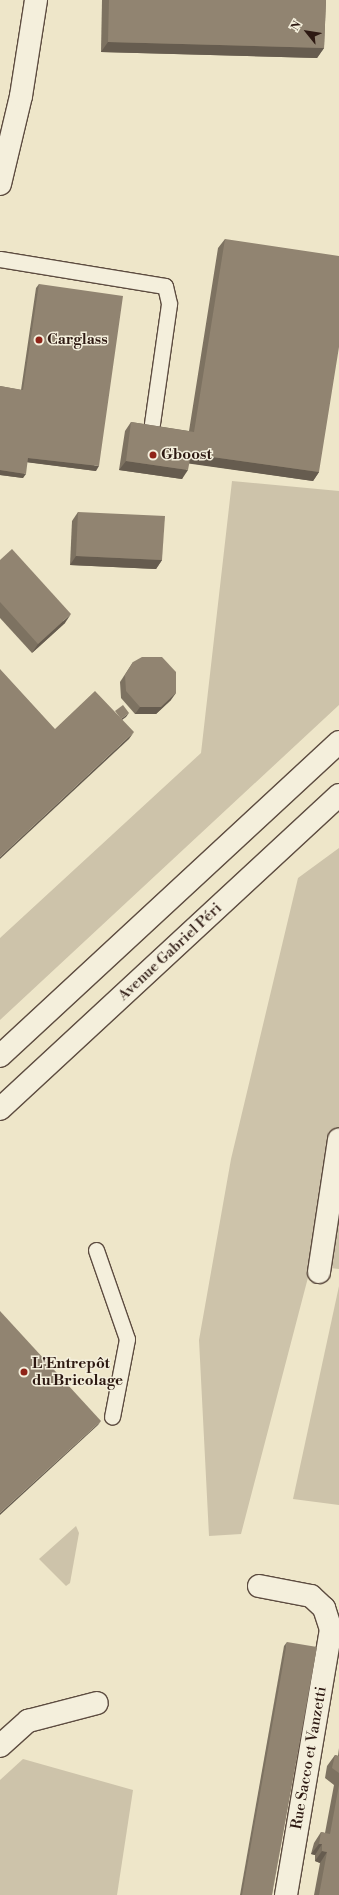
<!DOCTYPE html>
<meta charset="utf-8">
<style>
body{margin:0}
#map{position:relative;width:339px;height:1895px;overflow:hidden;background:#eee6c9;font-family:"Libre Bodoni",serif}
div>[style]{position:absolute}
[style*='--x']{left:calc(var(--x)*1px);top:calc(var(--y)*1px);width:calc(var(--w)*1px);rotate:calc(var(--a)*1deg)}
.green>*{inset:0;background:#cdc3aa}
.roads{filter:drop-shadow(1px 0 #5d4c40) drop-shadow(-1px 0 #5d4c40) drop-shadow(0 1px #5d4c40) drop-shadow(0 -1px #5d4c40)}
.service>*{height:15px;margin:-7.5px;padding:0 7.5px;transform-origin:7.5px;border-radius:7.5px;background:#f4efdc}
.pedestrian>*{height:22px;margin:-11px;padding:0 11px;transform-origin:11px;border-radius:11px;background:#f4efdc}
.minor>*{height:22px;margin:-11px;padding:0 11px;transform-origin:11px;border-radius:11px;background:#f4efdc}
.secondary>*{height:22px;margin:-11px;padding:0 11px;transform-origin:11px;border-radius:11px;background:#f4efdc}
.wall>*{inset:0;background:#7d7261}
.shaded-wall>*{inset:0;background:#665c4f}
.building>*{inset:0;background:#918471}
.dots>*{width:11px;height:11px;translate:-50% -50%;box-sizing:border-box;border:2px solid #f4efdc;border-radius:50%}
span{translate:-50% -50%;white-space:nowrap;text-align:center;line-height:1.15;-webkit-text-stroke:3px #f4efdc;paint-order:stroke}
.poi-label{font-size:15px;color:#2d1912;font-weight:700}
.left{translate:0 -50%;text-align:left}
.street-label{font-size:15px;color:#2d1912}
.north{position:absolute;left:287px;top:12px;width:40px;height:40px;-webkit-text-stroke:3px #f4efdc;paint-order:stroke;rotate:300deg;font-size:11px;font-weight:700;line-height:16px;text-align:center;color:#2d1912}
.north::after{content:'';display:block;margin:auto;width:14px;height:18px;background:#2d1912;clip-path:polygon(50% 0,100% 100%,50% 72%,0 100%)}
</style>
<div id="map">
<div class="green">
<div style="clip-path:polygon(232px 481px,339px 491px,339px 705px,0 1020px,0 938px,201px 753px)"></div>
<div style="clip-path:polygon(339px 848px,339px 1269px,311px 1266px,241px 1534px,209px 1536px,199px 1340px,231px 1159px,298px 878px)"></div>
<div style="clip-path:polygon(339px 1286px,339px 1505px,293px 1499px)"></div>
<div style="clip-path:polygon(76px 1526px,79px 1533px,70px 1583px,66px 1586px,39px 1559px)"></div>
<div style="clip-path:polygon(23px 1759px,133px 1790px,117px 1895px,0 1895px,0 1780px)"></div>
</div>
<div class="roads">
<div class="service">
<div style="--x:0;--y:259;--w:167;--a:9.3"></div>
<div style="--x:165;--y:286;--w:18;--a:77"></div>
<div style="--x:169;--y:304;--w:121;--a:98.1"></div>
<div style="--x:96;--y:1250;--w:94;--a:70.8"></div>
<div style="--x:127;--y:1339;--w:79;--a:100.9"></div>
</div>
<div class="pedestrian">
<div style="--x:319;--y:1272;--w:134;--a:-81.4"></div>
</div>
<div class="minor">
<div style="--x:0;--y:184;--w:90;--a:-76.6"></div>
<div style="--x:21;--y:96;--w:97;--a:-81.1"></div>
<div style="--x:259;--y:1586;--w:53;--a:10.9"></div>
<div style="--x:311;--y:1596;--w:18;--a:43"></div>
<div style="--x:324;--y:1608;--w:22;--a:72"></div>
<div style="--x:331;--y:1629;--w:270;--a:99.6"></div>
<div style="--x:0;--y:1746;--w:38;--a:-42"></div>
<div style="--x:28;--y:1721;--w:71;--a:-14.6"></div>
</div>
<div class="secondary">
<div style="--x:0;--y:1056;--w:462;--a:-42.8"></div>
<div style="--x:0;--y:1109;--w:462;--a:-42.8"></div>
</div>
</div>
<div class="wall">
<div style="clip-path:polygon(102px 0,326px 0,324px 48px,317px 58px,101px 52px)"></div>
<div style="clip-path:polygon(225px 239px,319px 472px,313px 481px,189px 463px,182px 479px,119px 470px,125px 431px,131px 422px,189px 431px,218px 248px)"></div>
<div style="clip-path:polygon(39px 284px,96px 471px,27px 462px,23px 478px,0 475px,0 386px,21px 390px,36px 288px)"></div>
<div style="clip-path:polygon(78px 512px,162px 560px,156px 569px,70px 565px,72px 521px)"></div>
<div style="clip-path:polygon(0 560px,65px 623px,32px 653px,0 618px)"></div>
<div style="clip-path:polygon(133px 662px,171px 700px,156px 714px,135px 714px,121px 698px,120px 682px)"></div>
<div style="clip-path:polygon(287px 1642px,272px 1895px,240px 1895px,284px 1646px)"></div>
<div style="clip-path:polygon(339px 1748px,339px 1895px,314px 1895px,320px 1863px,315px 1861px,315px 1855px,311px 1854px,314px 1843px,321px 1832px,325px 1833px,334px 1785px,325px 1778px,327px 1766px,335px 1755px,338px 1756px)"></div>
</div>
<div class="shaded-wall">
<div style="clip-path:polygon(108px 42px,324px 48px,317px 58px,101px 52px)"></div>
<div style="clip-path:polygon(191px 454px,319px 472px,313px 481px,185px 463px)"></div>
<div style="clip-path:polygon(28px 458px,99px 466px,96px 471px,25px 462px)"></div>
<div style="clip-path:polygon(126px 461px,188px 470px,182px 479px,119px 470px)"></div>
<div style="clip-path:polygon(0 470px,26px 474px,23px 478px,0 475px)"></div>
<div style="clip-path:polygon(76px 556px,162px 560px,156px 569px,70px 565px)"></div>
<div style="clip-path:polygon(71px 614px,65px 623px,32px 653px,38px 644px)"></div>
<div style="clip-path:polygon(176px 693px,171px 700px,156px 714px,135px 714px,140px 707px)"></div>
<div style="clip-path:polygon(129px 713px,126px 717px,118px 723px,121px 719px)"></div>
<div style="clip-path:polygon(134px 732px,129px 739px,0 859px,0 857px)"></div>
<div style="clip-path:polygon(101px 1421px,98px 1425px,0 1515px,0 1513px)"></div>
<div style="clip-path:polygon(319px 1844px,322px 1844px,315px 1855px,311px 1854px)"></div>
<div style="clip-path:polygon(322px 1851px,327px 1852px,320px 1863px,315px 1861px)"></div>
</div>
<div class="building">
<div style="clip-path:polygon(109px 0,326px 0,324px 48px,108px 42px)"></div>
<div style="clip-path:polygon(225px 239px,339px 256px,339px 347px,319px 472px,191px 454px,188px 470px,126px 461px,131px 422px,194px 432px)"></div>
<div style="clip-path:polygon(39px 284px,123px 296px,99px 466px,28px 458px,26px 474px,0 470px,0 386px,23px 390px)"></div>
<div style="clip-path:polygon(78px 512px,165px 516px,162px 560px,76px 556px)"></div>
<div style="clip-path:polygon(12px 549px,71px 614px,38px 644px,0 602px,0 560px)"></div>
<div style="clip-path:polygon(142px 657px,162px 657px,176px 672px,176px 693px,161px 707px,140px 707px,126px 691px,125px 675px,133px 662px)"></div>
<div style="clip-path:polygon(0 669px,55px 729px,95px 691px,134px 732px,0 857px)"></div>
<div style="clip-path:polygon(123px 705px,129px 713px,121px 719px,115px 711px)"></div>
<div style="clip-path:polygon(0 1311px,101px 1421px,0 1513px)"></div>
<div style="clip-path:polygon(287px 1642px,317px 1647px,272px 1895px,242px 1895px)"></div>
<div style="clip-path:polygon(335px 1755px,339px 1756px,339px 1773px,332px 1768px)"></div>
<div style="clip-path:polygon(339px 1785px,339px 1895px,319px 1895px,327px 1852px,322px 1851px,322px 1844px,319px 1844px,321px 1832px,330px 1834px)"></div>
</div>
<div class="dots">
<div style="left:39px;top:340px;background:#8f2418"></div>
<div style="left:153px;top:455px;background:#8f2418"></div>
<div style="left:24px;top:1372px;background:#8f2418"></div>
</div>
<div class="poi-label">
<span class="left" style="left:47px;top:340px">Carglass</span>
<span class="left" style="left:161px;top:455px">Gboost</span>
<span class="left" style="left:32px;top:1372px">L'Entrepôt<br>du Bricolage</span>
</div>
<div class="street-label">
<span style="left:170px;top:952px;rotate:-43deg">Avenue Gabriel Péri</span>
<span style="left:309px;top:1758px;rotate:-80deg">Rue Sacco et Vanzetti</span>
</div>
<div class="north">N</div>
</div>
